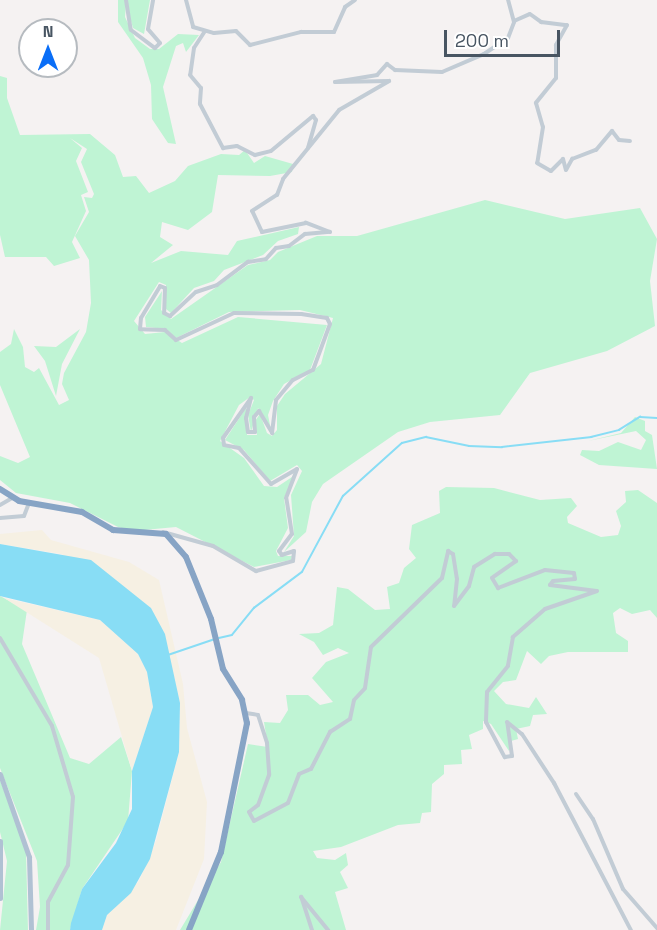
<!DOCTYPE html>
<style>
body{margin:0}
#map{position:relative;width:657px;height:930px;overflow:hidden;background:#f5f2f2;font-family:"Space Grotesk",sans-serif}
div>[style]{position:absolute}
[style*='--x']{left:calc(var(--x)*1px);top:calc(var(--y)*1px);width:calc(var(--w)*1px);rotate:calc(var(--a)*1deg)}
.green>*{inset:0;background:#bff4d4}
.sand>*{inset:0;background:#f6f0e3}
.water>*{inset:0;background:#88ddf5}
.stream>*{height:1.5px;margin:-0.75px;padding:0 0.75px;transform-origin:0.75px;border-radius:0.75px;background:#88ddf5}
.minor>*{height:4px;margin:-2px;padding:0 2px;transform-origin:2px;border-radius:2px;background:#c2ccd5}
.major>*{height:5px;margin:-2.5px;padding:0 2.5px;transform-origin:2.5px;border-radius:2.5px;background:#b0c1d3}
.highway>*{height:6px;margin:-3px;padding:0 3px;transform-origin:3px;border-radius:3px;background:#87a4c5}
span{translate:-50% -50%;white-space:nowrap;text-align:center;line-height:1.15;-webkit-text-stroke:6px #fff;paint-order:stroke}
.north{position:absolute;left:18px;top:18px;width:60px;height:60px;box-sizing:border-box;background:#fff;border:2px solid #b6bbc0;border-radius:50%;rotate:0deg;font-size:16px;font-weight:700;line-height:24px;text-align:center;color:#485562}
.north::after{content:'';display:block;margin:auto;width:21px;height:27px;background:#0a6ef7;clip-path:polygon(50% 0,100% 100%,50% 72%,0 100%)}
.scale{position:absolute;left:444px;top:30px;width:116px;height:27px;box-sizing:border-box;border:3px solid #485562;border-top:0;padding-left:8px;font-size:18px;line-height:21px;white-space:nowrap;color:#485562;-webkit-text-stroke:4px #fff;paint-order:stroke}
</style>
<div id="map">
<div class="green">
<div style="clip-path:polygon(118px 0,150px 0,144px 34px,133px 28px,126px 4px,125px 17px,135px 38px,150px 49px,159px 49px,178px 34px,199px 35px,186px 52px,183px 43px,176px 46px,163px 87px,176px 144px,168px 143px,152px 119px,151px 85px,143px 58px,118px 22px)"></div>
<div style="clip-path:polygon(0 76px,7px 78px,7px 98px,20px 135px,90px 134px,115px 155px,123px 177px,136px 176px,149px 193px,175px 181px,188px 166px,221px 154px,239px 155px,245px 150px,254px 163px,265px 156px,293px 164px,292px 172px,270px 176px,218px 175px,212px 212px,188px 230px,162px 222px,160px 237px,173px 245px,151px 263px,181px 251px,228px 255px,237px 241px,299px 227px,298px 234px,278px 241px,263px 255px,224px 270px,214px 281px,194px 288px,171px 313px,166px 309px,166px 285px,159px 282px,134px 321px,145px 334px,165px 332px,182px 343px,238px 317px,327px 325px,310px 370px,284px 384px,273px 401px,268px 415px,271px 430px,258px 408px,251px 432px,248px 415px,254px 400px,250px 397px,239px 405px,220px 441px,244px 458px,264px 486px,277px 487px,295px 475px,284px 498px,288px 528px,276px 551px,278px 556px,292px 556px,291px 560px,254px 567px,176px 527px,133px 531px,118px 527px,70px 503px,16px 493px,0 480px,0 456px,18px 463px,30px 457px,0 385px,0 352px,11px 344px,14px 329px,23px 347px,25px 367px,34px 372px,39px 368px,59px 405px,69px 400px,62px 384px,64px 373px,86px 332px,91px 303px,89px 260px,75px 236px,89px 212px,84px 197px,92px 198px,94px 194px,81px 162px,87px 149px,70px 138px,82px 148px,76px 161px,88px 192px,81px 195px,86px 211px,72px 242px,80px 258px,54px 266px,46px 257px,5px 257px,0 235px)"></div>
<div style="clip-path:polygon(485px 200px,565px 219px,640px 208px,657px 239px,650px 281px,655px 326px,607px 351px,530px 373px,500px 415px,430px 422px,398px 432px,323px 484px,312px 502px,306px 532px,284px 552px,294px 536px,291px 495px,302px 471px,297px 465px,270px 481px,244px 450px,225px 440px,246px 408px,247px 435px,257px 435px,255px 421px,260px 414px,267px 433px,272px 436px,277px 430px,277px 406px,285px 394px,321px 364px,333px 318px,300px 310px,229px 312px,176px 338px,166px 329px,146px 327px,145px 317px,162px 291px,161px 310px,171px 319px,248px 265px,270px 260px,278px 252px,317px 236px,357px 236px)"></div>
<div style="clip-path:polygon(80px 329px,62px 364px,56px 396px,45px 361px,34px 346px,56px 347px)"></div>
<div style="clip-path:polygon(635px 417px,645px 421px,645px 431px,652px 435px,657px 469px,599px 465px,580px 455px,582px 450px,599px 451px,618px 442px,641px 450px,646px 440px,636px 431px,588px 441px,621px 433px)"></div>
<div style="clip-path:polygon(446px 487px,494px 488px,540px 500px,571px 498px,577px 506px,567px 517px,568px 523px,601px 537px,618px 535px,621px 526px,616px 511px,626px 502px,625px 491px,638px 490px,657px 503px,657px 618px,650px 610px,632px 614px,620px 608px,613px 613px,616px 633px,628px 641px,628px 652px,568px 652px,549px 656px,541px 664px,527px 651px,516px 680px,503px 682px,494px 691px,506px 704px,529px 708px,536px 697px,547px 714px,533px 715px,530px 726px,516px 729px,518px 739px,511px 741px,509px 751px,491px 724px,483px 721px,483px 729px,469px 735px,472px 749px,461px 750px,462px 764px,444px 765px,444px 774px,432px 784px,431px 812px,422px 813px,420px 823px,398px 825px,341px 847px,313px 851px,317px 858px,335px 860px,346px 853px,348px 865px,340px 872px,348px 888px,335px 892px,346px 930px,180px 930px,221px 862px,248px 744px,268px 747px,264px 722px,280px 723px,288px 710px,286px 695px,308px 695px,320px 705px,333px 702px,312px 678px,326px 662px,349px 653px,338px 648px,323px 655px,314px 642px,299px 634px,319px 633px,333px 625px,337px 587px,348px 589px,375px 610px,390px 609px,387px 587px,399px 583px,404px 568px,416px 558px,409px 549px,412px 525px,440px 513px,439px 491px)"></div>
<div style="clip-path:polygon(0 596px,27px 610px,22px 644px,70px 758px,89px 764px,121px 737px,132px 771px,128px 821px,82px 889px,70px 930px,36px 930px,40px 907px,37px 861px,0 768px)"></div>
<div style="clip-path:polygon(0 780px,26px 851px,28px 930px,0 930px,7px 861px,0 832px)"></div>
</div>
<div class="sand">
<div style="clip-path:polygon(42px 530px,51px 540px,129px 562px,159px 580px,183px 684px,187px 728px,207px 802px,204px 859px,176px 930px,102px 930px,107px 915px,139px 881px,156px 841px,179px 752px,180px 703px,166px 642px,151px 608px,110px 578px,61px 554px,0 544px,0 534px)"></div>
<div style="clip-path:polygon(4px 598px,100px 620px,138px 654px,147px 672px,153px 707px,132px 771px,99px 658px)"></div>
</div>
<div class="water">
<div style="clip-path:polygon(0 544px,91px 560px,151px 608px,165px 634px,180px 703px,179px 752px,150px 859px,131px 893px,107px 915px,102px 930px,70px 930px,71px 923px,82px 889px,116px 843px,132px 809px,132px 771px,153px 707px,147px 672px,138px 654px,100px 620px,0 596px)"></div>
</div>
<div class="stream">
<div style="--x:219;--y:638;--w:13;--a:-13"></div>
<div style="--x:232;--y:635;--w:35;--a:-51"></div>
<div style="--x:254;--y:608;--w:60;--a:-36.9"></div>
<div style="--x:302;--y:572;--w:86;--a:-61.7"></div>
<div style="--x:343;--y:496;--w:79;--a:-41.9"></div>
<div style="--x:402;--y:443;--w:25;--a:-14"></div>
<div style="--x:426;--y:437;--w:44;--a:11.8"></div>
<div style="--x:469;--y:446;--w:33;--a:2"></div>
<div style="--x:502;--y:447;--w:90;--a:-6.4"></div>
<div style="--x:591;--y:437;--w:29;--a:-14"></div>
<div style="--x:619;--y:430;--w:25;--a:-32"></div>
<div style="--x:640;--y:417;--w:17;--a:3"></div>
<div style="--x:168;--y:655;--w:50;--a:-18.8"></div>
</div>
<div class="minor">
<div style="--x:126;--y:0;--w:30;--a:81"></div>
<div style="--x:131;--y:30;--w:30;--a:37"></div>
<div style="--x:155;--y:48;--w:7;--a:-45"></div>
<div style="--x:160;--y:43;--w:18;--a:-131"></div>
<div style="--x:148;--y:29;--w:29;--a:-80"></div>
<div style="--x:186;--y:0;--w:28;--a:75"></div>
<div style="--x:193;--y:27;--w:22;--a:16"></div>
<div style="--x:214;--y:33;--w:22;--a:-5"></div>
<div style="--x:236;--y:31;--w:20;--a:45"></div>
<div style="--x:250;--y:45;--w:53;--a:-14.3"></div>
<div style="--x:301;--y:32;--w:33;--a:0"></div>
<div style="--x:334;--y:32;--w:27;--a:-66"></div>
<div style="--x:345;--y:7;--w:12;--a:-35"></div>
<div style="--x:514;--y:21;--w:17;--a:-24"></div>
<div style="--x:530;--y:14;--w:14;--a:36"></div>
<div style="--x:541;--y:22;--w:26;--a:7"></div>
<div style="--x:567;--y:25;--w:23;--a:119"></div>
<div style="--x:556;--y:45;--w:33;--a:90"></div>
<div style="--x:556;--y:78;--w:32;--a:129"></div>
<div style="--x:536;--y:103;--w:25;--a:74"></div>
<div style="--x:543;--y:127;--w:36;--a:99"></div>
<div style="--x:537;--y:163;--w:16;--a:30"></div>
<div style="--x:551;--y:171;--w:17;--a:-45"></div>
<div style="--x:563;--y:159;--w:11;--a:75"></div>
<div style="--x:566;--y:170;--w:13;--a:-61"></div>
<div style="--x:572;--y:159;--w:26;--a:-21"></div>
<div style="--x:596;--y:150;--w:25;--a:-50"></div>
<div style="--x:612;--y:131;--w:11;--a:52"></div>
<div style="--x:619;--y:140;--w:11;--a:5"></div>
<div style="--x:205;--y:31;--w:20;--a:123"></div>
<div style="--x:194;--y:48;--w:27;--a:98"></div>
<div style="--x:190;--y:75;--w:17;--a:50"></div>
<div style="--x:201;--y:88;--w:16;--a:94"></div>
<div style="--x:200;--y:104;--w:50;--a:62.4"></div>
<div style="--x:223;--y:148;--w:14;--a:-8"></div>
<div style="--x:237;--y:146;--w:20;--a:27"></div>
<div style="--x:255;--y:155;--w:16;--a:-14"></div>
<div style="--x:271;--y:151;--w:55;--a:-39.8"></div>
<div style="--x:313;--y:116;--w:5;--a:53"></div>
<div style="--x:316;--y:120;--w:29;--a:106"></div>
<div style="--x:0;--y:505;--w:14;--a:-30"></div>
<div style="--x:0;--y:518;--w:24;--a:-5"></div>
<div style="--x:24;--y:516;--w:14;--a:-69"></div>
<div style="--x:163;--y:532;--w:52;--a:15.6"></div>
<div style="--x:213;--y:546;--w:50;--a:30.2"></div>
<div style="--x:256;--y:571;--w:38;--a:-15"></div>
<div style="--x:293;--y:561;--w:10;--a:-84"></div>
<div style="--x:294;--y:551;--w:13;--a:162"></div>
<div style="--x:282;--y:555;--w:5;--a:-127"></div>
<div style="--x:279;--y:551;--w:21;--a:-53"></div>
<div style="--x:292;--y:534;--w:36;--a:-99"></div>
<div style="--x:286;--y:498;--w:31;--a:-69"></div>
<div style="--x:297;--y:469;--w:30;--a:150"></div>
<div style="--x:271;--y:484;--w:48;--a:-131.6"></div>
<div style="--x:239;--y:448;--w:15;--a:-169"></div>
<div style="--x:224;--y:445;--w:7;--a:-98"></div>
<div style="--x:223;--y:438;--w:49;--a:-55"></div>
<div style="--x:251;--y:398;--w:21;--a:104"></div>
<div style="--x:246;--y:418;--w:14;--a:82"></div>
<div style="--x:248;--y:432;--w:7;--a:0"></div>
<div style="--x:255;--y:432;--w:15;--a:-94"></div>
<div style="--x:254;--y:417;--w:8;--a:-50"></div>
<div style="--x:259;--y:411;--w:26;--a:59"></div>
<div style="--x:272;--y:433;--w:33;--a:-83"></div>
<div style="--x:276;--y:400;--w:26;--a:-50"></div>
<div style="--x:293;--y:380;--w:22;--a:-27"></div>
<div style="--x:313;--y:370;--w:49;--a:-69.7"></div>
<div style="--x:330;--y:324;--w:7;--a:-117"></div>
<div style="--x:327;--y:318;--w:26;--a:-171"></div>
<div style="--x:301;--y:314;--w:67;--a:-179.1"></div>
<div style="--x:234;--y:313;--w:64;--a:155"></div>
<div style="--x:176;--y:340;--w:15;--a:-138"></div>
<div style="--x:165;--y:330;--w:25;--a:-178"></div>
<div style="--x:140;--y:329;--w:11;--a:-85"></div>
<div style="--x:141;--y:318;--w:37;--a:-59"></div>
<div style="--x:160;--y:286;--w:5;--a:22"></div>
<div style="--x:165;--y:288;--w:25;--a:92"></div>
<div style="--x:164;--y:313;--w:7;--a:27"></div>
<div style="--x:170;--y:316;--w:35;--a:-43"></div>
<div style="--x:196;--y:292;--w:22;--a:-18"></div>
<div style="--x:217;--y:285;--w:39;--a:-37"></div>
<div style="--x:248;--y:262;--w:18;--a:-9"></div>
<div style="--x:266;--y:259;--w:15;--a:-48"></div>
<div style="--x:276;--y:248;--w:13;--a:-9"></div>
<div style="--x:289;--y:246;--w:20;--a:-37"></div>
<div style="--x:305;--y:234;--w:25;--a:-5"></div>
<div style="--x:330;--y:232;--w:26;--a:-159"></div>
<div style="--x:306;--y:223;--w:45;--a:168.4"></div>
<div style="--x:262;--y:232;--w:23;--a:-115"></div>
<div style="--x:252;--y:211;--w:30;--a:-33"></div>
<div style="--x:277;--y:195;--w:17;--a:-69"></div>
<div style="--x:283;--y:179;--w:89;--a:-50.9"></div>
<div style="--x:339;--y:110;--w:58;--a:-30.1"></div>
<div style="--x:389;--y:81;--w:54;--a:178.9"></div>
<div style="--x:335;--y:82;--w:43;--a:-9.5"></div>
<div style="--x:377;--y:75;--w:15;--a:-48"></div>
<div style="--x:387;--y:64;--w:10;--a:37"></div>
<div style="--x:395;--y:70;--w:47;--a:2.4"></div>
<div style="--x:442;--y:72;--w:46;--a:-23.2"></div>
<div style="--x:484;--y:54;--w:29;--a:-34"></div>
<div style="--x:508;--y:38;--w:17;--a:-69"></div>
<div style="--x:514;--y:22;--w:23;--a:-105"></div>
<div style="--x:0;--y:638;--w:102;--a:59.4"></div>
<div style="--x:52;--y:726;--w:74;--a:73.5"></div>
<div style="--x:73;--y:797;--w:68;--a:94.2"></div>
<div style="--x:68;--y:865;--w:42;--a:118.4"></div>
<div style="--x:48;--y:902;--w:28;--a:90"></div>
<div style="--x:246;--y:713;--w:12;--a:9"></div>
<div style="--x:258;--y:715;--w:29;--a:72"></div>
<div style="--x:267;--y:743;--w:32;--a:86"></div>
<div style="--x:269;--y:775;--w:32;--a:110"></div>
<div style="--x:258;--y:805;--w:11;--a:142"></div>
<div style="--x:249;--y:812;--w:10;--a:61"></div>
<div style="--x:254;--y:821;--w:38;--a:-28"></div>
<div style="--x:288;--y:803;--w:31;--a:-69"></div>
<div style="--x:299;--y:774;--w:13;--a:-23"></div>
<div style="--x:311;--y:769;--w:42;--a:-62.8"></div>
<div style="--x:330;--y:732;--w:24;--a:-33"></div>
<div style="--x:350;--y:719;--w:19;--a:-78"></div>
<div style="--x:354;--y:700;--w:16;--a:-47"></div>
<div style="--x:365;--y:688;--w:41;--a:-81.7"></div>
<div style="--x:371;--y:647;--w:99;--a:-44.2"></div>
<div style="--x:442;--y:578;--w:28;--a:-77"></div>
<div style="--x:448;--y:551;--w:6;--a:31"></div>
<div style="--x:453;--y:554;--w:25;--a:81"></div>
<div style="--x:457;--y:579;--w:27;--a:96"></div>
<div style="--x:454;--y:606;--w:25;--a:-53"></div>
<div style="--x:469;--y:586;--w:20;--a:-75"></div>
<div style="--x:474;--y:567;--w:25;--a:-32"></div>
<div style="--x:495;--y:554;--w:14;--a:0"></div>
<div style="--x:509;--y:554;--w:10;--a:45"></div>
<div style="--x:516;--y:561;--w:29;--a:145"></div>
<div style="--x:492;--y:578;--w:12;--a:59"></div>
<div style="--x:498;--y:588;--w:50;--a:-21"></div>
<div style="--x:545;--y:570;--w:29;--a:6"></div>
<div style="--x:574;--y:573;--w:6;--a:81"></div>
<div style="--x:575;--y:579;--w:22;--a:175"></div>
<div style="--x:553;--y:581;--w:5;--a:127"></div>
<div style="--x:550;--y:585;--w:47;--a:7.3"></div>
<div style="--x:597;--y:591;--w:55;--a:160.9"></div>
<div style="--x:545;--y:609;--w:43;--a:138.8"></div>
<div style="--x:513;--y:637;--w:29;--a:100"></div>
<div style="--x:508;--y:666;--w:33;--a:129"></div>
<div style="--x:487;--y:692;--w:30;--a:92"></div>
<div style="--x:486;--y:722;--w:40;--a:62"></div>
<div style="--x:505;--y:757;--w:7;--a:-8"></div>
<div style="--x:512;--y:756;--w:34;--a:-98"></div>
<div style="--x:507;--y:722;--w:19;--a:39"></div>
<div style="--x:522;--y:734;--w:59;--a:56.9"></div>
<div style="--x:554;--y:783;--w:166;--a:62.4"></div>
<div style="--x:576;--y:794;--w:30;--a:56"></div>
<div style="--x:593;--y:819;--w:76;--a:66.8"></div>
<div style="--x:623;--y:889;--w:52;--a:48.9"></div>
<div style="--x:312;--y:930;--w:35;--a:-108"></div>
<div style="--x:301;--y:897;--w:43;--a:50.7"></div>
</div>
<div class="major">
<div style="--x:0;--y:774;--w:88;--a:70.7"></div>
<div style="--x:29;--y:857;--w:73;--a:88.4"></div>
<div style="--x:0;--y:841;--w:57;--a:90"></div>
</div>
<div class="highway">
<div style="--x:0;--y:489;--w:22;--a:32"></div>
<div style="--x:19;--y:501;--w:64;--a:9.9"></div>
<div style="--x:82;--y:512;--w:36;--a:30"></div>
<div style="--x:113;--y:530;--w:53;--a:4.3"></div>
<div style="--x:166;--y:534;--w:30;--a:49"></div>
<div style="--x:186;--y:557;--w:67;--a:68"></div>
<div style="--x:211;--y:619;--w:51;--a:76.5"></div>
<div style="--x:223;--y:669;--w:36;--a:58"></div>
<div style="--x:242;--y:700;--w:24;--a:78"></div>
<div style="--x:247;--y:723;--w:132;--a:101.4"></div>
<div style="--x:221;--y:852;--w:84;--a:112.3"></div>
</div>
<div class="north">N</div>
<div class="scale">200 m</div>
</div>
